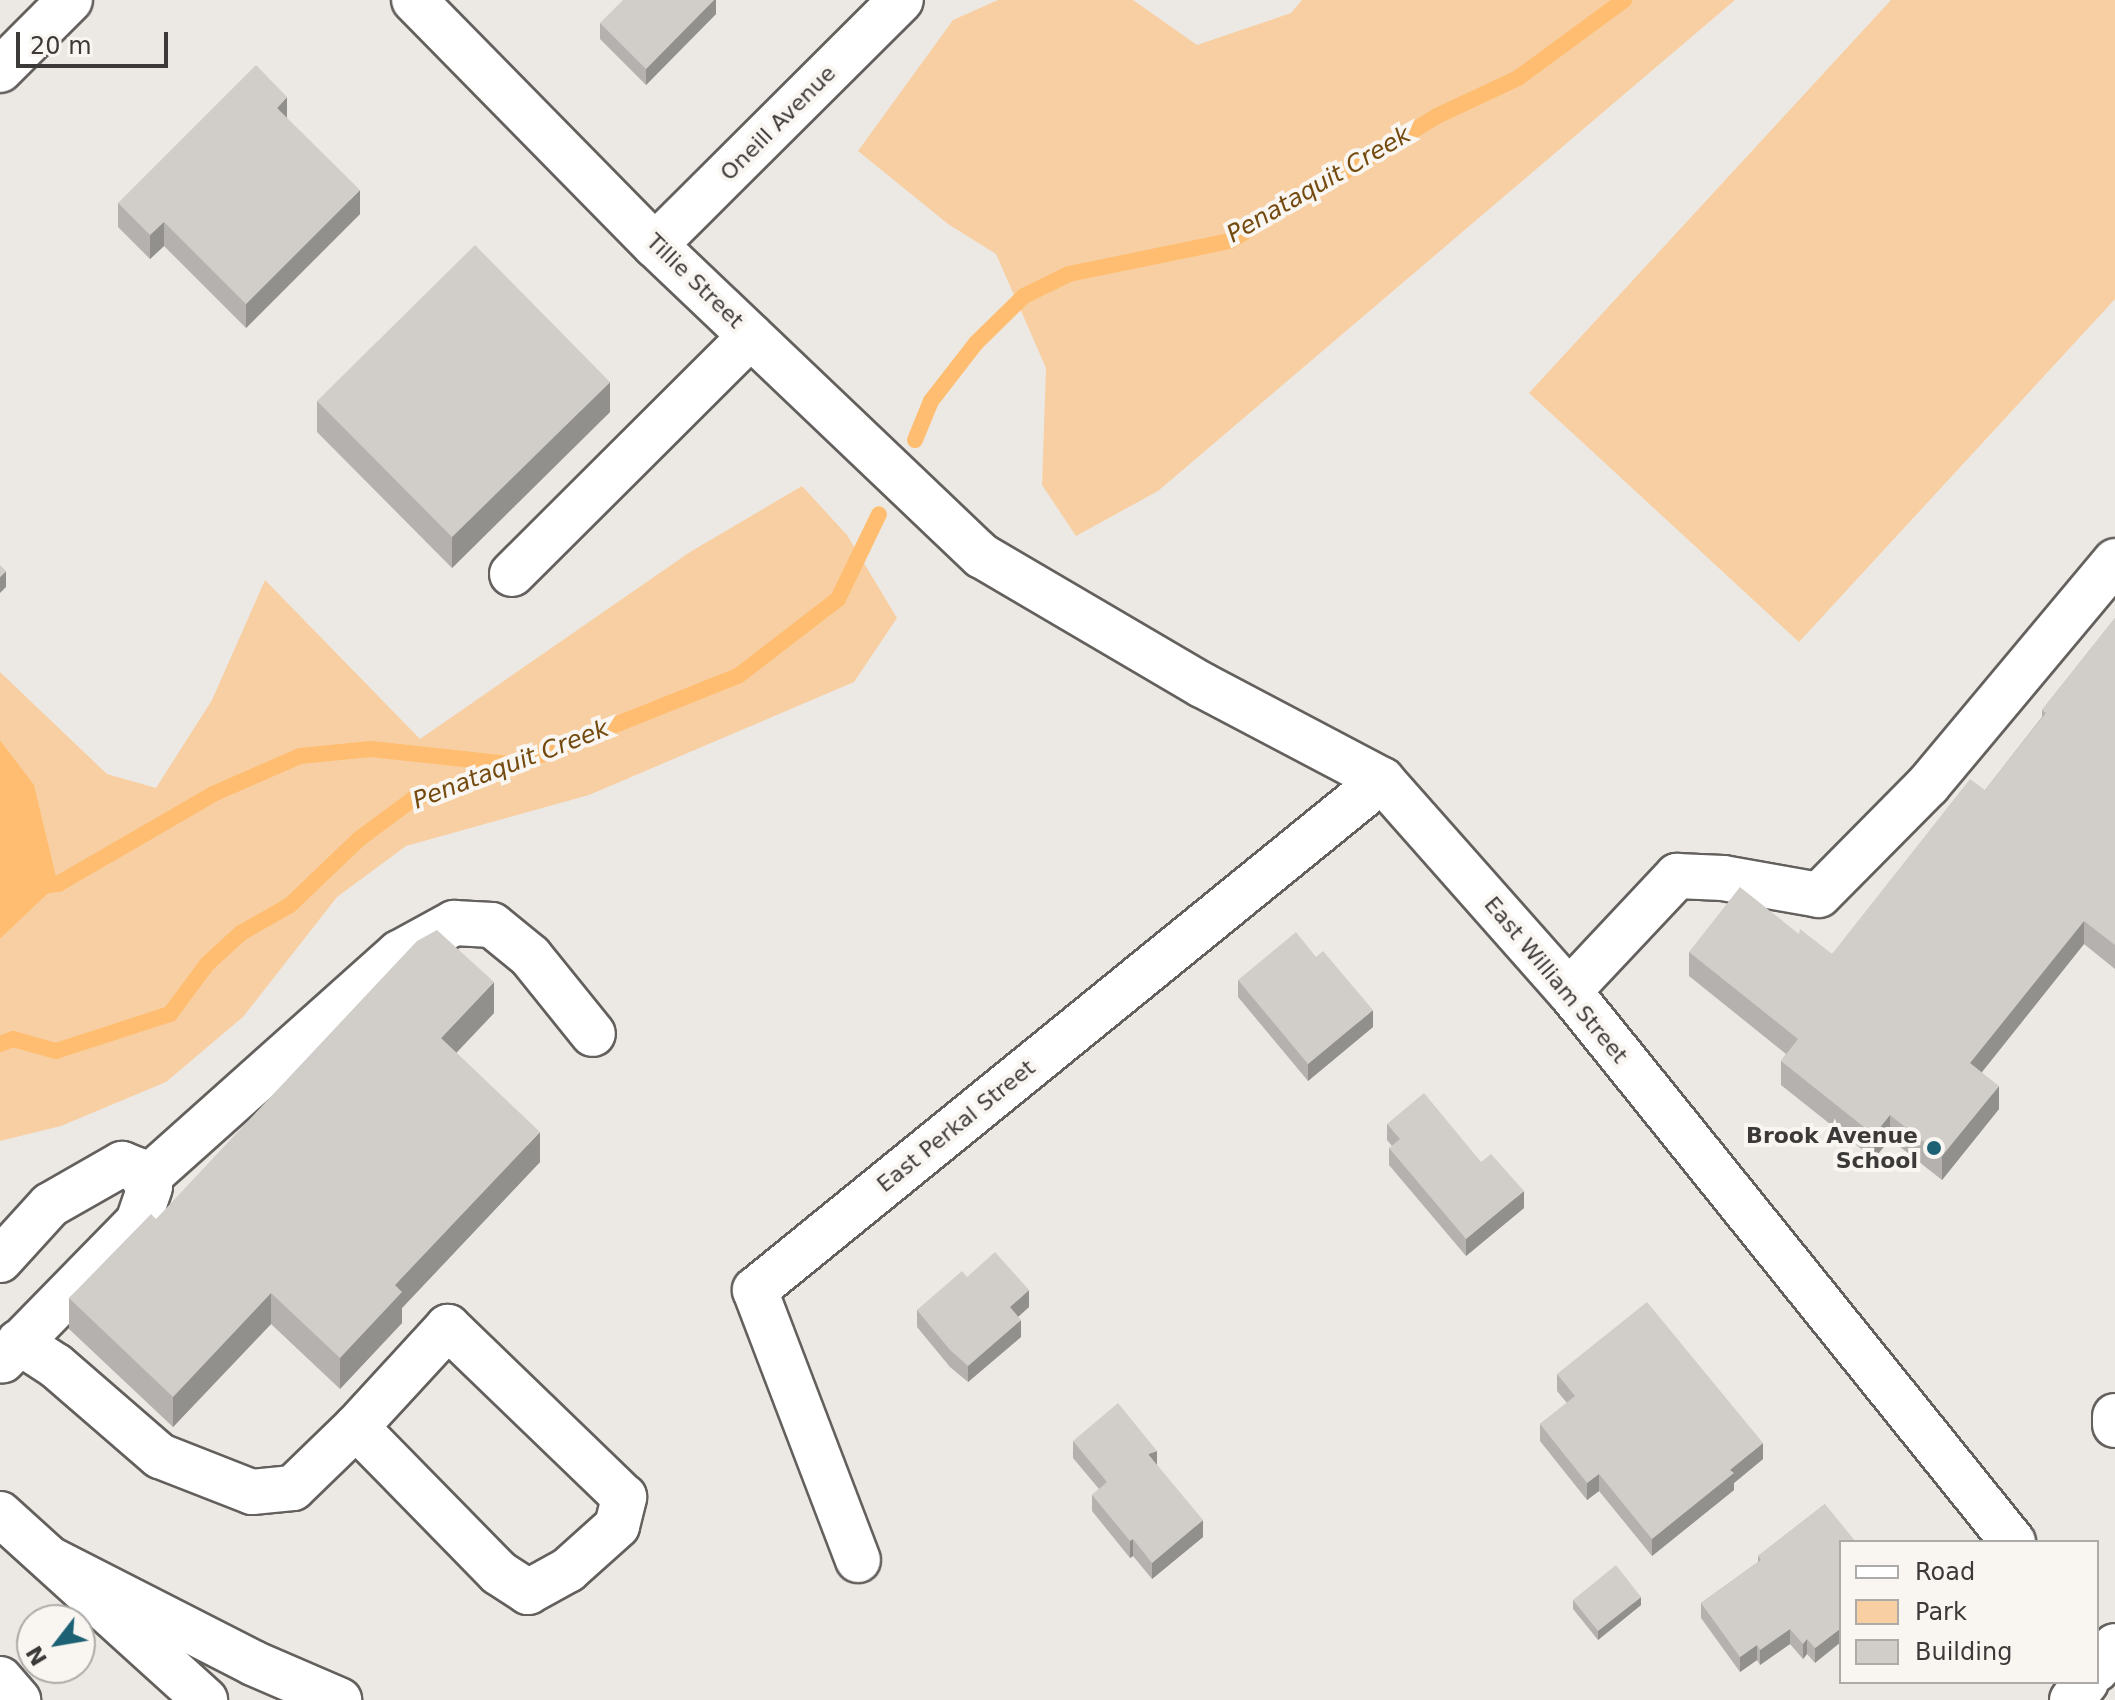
<!DOCTYPE html>
<style>
body{margin:0}
#map{position:relative;width:2115px;height:1700px;overflow:hidden;background:#ece9e5;font-family:"DejaVu Sans",sans-serif}
div>[style]{position:absolute}
[style*='--x']{left:calc(var(--x)*1px);top:calc(var(--y)*1px);width:calc(var(--w)*1px);rotate:calc(var(--a)*1deg)}
.green>*{inset:0;background:#f8cfa2}
.water>*{inset:0;background:#febd70}
.stream>*{height:16px;margin:-8px;padding:0 8px;transform-origin:8px;border-radius:8px;background:#febd70}
.roads{filter:drop-shadow(2px 0 #63605d) drop-shadow(-2px 0 #63605d) drop-shadow(0 2px #63605d) drop-shadow(0 -2px #63605d)}
.minor>*{height:44px;margin:-22px;padding:0 22px;transform-origin:22px;border-radius:22px;background:#fff}
.major>*{height:44px;margin:-22px;padding:0 22px;transform-origin:22px;border-radius:22px;background:#fff}
.highway>*{height:44px;margin:-22px;padding:0 22px;transform-origin:22px;border-radius:22px;background:#fff}
.wall>*{inset:0;background:#b4b1ae}
.shaded-wall>*{inset:0;background:#92908d}
.building>*{inset:0;background:#d1ceca}
.dots>*{width:22px;height:22px;translate:-50% -50%;box-sizing:border-box;border:4px solid #f9f6f2;border-radius:50%}
span{translate:-50% -50%;white-space:nowrap;text-align:center;line-height:1.15;-webkit-text-stroke:8px #f9f6f2;paint-order:stroke}
.street-label{font-size:22px;color:#3c3a39}
.poi-label{font-size:22px;color:#3c3a39;font-weight:700}
.right{translate:-100% -50%;text-align:right}
.water-label{font-size:24px;color:#73490d;font-style:italic}
.legend{position:absolute;left:1839px;top:1540px;width:260px;height:144px;box-sizing:border-box;background:#f9f6f2;border:2px solid #adaba8;margin:0;padding:10px 14px;list-style:none;font-size:24px;color:#3c3a39}
.legend li{display:flex;align-items:center;gap:16px;height:40px}
.legend b{width:40px;border:2px solid #adaba8}
.north{position:absolute;left:16px;top:1604px;width:80px;height:80px;box-sizing:border-box;background:#f9f6f2;border:2px solid #adaba8;border-radius:50%;rotate:239deg;font-size:22px;font-weight:700;line-height:32px;text-align:center;color:#3c3a39}
.north::after{content:'';display:block;margin:auto;width:28px;height:36px;background:#1d6174;clip-path:polygon(50% 0,100% 100%,50% 72%,0 100%)}
.scale{position:absolute;left:16px;top:32px;width:152px;height:36px;box-sizing:border-box;border:4px solid #3c3a39;border-top:0;padding-left:10px;font-size:24px;line-height:28px;white-space:nowrap;color:#3c3a39;-webkit-text-stroke:6px #f9f6f2;paint-order:stroke}
</style>
<div id="map">
<div class="green">
<div style="clip-path:polygon(998px 0,1133px 0,1197px 45px,1291px 13px,1302px 0,1735px 0,1158px 491px,1076px 536px,1042px 485px,1046px 368px,996px 254px,948px 224px,858px 151px,953px 20px)"></div>
<div style="clip-path:polygon(1891px 0,2115px 0,2115px 299px,1799px 642px,1529px 393px)"></div>
<div style="clip-path:polygon(802px 486px,847px 535px,897px 618px,854px 682px,589px 795px,406px 846px,337px 897px,243px 1017px,166px 1082px,61px 1126px,0 1141px,0 939px,58px 884px,34px 786px,0 740px,0 672px,107px 774px,156px 788px,212px 700px,265px 580px,420px 739px,690px 552px)"></div>
</div>
<div class="water">
<div style="clip-path:polygon(0 740px,34px 785px,58px 884px,0 939px)"></div>
</div>
<div class="stream">
<div style="--x:915;--y:440;--w:42;--a:-67.7"></div>
<div style="--x:931;--y:401;--w:73;--a:-52.2"></div>
<div style="--x:976;--y:343;--w:67;--a:-44.4"></div>
<div style="--x:1024;--y:296;--w:50;--a:-26.1"></div>
<div style="--x:1069;--y:274;--w:164;--a:-11.6"></div>
<div style="--x:1230;--y:241;--w:242;--a:-31.1"></div>
<div style="--x:1437;--y:116;--w:89;--a:-25.1"></div>
<div style="--x:1518;--y:78;--w:132;--a:-36.3"></div>
<div style="--x:0;--y:892;--w:59;--a:-7.9"></div>
<div style="--x:58;--y:884;--w:179;--a:-30.1"></div>
<div style="--x:213;--y:794;--w:95;--a:-23.6"></div>
<div style="--x:300;--y:756;--w:71;--a:-5.6"></div>
<div style="--x:371;--y:749;--w:139;--a:6.2"></div>
<div style="--x:0;--y:1044;--w:14;--a:-21"></div>
<div style="--x:13;--y:1039;--w:45;--a:15.6"></div>
<div style="--x:56;--y:1051;--w:120;--a:-18"></div>
<div style="--x:170;--y:1014;--w:62;--a:-53.5"></div>
<div style="--x:207;--y:964;--w:46;--a:-42.4"></div>
<div style="--x:241;--y:933;--w:56;--a:-29.7"></div>
<div style="--x:290;--y:905;--w:95;--a:-43.7"></div>
<div style="--x:359;--y:839;--w:67;--a:-36.5"></div>
<div style="--x:413;--y:799;--w:108;--a:-18.4"></div>
<div style="--x:515;--y:765;--w:240;--a:-21.8"></div>
<div style="--x:738;--y:676;--w:126;--a:-37.6"></div>
<div style="--x:838;--y:599;--w:94;--a:-64.2"></div>
</div>
<div class="roads">
<div class="minor">
<div style="--x:414;--y:0;--w:344;--a:45.5"></div>
<div style="--x:655;--y:245;--w:451;--a:43.6"></div>
<div style="--x:982;--y:556;--w:255;--a:30.4"></div>
<div style="--x:1202;--y:685;--w:204;--a:27.8"></div>
<div style="--x:1382;--y:780;--w:282;--a:48.5"></div>
<div style="--x:1569;--y:991;--w:708;--a:51.14"></div>
<div style="--x:0;--y:70;--w:99;--a:-45"></div>
<div style="--x:655;--y:245;--w:347;--a:-44.9"></div>
<div style="--x:512;--y:574;--w:337;--a:-44.9"></div>
<div style="--x:1569;--y:991;--w:158;--a:-46.8"></div>
<div style="--x:1677;--y:876;--w:46;--a:2.5"></div>
<div style="--x:1723;--y:878;--w:97;--a:10"></div>
<div style="--x:1819;--y:895;--w:155;--a:-45.3"></div>
<div style="--x:1928;--y:785;--w:292;--a:-50.1"></div>
<div style="--x:145;--y:1180;--w:341;--a:-41.8"></div>
<div style="--x:399;--y:953;--w:63;--a:-28.6"></div>
<div style="--x:454;--y:923;--w:38;--a:3"></div>
<div style="--x:492;--y:925;--w:49;--a:39.2"></div>
<div style="--x:530;--y:956;--w:100;--a:51.1"></div>
<div style="--x:0;--y:1260;--w:74;--a:-47.7"></div>
<div style="--x:50;--y:1205;--w:83;--a:-29.7"></div>
<div style="--x:122;--y:1164;--w:16;--a:22"></div>
<div style="--x:137;--y:1170;--w:21;--a:53"></div>
<div style="--x:150;--y:1187;--w:37;--a:109"></div>
<div style="--x:138;--y:1222;--w:194;--a:134.4"></div>
<div style="--x:19;--y:1342;--w:44;--a:33"></div>
<div style="--x:56;--y:1366;--w:138;--a:40.9"></div>
<div style="--x:160;--y:1456;--w:99;--a:21.4"></div>
<div style="--x:252;--y:1492;--w:41;--a:-5.6"></div>
<div style="--x:293;--y:1488;--w:88;--a:-44.1"></div>
<div style="--x:356;--y:1427;--w:204;--a:45.6"></div>
<div style="--x:499;--y:1573;--w:35;--a:33"></div>
<div style="--x:528;--y:1592;--w:46;--a:-28.8"></div>
<div style="--x:568;--y:1570;--w:66;--a:-41.9"></div>
<div style="--x:617;--y:1526;--w:30;--a:-76"></div>
<div style="--x:624;--y:1497;--w:245;--a:-136"></div>
<div style="--x:448;--y:1327;--w:136;--a:132.6"></div>
<div style="--x:2115;--y:1416;--w:9;--a:90"></div>
<div style="--x:858;--y:1560;--w:289;--a:-110.9"></div>
<div style="--x:755;--y:1290;--w:808;--a:-39.12"></div>
<div style="--x:2097;--y:1669;--w:29;--a:-52"></div>
<div style="--x:2072;--y:1700;--w:23;--a:-52"></div>
</div>
<div class="major">
<div style="--x:0;--y:1514;--w:277;--a:42.2"></div>
<div style="--x:52;--y:1560;--w:226;--a:27.1"></div>
<div style="--x:253;--y:1663;--w:94;--a:23.3"></div>
</div>
<div class="highway">
<div style="--x:0;--y:1679;--w:28;--a:49"></div>
</div>
</div>
<div class="wall">
<div style="clip-path:polygon(716px 0,716px 14px,646px 85px,600px 39px,600px 23px)"></div>
<div style="clip-path:polygon(287px 118px,360px 214px,246px 328px,164px 246px,150px 259px,118px 227px,118px 203px)"></div>
<div style="clip-path:polygon(317px 401px,610px 412px,452px 568px,317px 432px)"></div>
<div style="clip-path:polygon(2115px 618px,2115px 969px,2084px 944px,1982px 1072px,1999px 1109px,1942px 1180px,1890px 1139px,1874px 1159px,1781px 1085px,1781px 1061px,1786px 1054px,1689px 976px,1689px 952px,1799px 934px,1832px 954px,1985px 790px,2042px 717px,2042px 710px)"></div>
<div style="clip-path:polygon(1238px 980px,1373px 1027px,1308px 1081px,1238px 997px)"></div>
<div style="clip-path:polygon(494px 1013px,456px 1053px,540px 1162px,402px 1308px,402px 1323px,340px 1389px,271px 1324px,173px 1427px,69px 1329px,69px 1298px,156px 1219px)"></div>
<div style="clip-path:polygon(1387px 1124px,1481px 1162px,1524px 1208px,1466px 1256px,1389px 1165px,1389px 1148px,1392px 1146px,1387px 1140px)"></div>
<div style="clip-path:polygon(967px 1277px,1029px 1307px,1018px 1317px,1021px 1337px,968px 1382px,950px 1367px,917px 1327px,917px 1310px)"></div>
<div style="clip-path:polygon(1557px 1374px,1763px 1459px,1734px 1483px,1734px 1490px,1652px 1556px,1599px 1491px,1587px 1500px,1540px 1441px,1540px 1424px,1567px 1403px,1557px 1391px)"></div>
<div style="clip-path:polygon(1073px 1441px,1157px 1465px,1203px 1537px,1152px 1579px,1133px 1556px,1130px 1558px,1092px 1511px,1092px 1495px,1099px 1489px,1073px 1458px)"></div>
<div style="clip-path:polygon(1825px 1504px,1815px 1663px,1807px 1654px,1803px 1659px,1790px 1644px,1760px 1665px,1757px 1660px,1740px 1672px,1701px 1618px,1701px 1603px,1758px 1562px,1758px 1556px)"></div>
<div style="clip-path:polygon(1573px 1600px,1641px 1605px,1598px 1640px,1573px 1609px)"></div>
</div>
<div class="shaded-wall">
<div style="clip-path:polygon(714px 0,716px 0,716px 14px,646px 85px,646px 69px)"></div>
<div style="clip-path:polygon(287px 97px,287px 121px,277px 108px)"></div>
<div style="clip-path:polygon(360px 190px,360px 214px,246px 328px,246px 304px)"></div>
<div style="clip-path:polygon(164px 222px,164px 246px,150px 259px,150px 235px)"></div>
<div style="clip-path:polygon(610px 382px,610px 412px,452px 568px,452px 537px)"></div>
<div style="clip-path:polygon(6px 571px,6px 587px,0 593px,0 577px)"></div>
<div style="clip-path:polygon(2084px 921px,2084px 944px,1970px 1087px,1970px 1063px)"></div>
<div style="clip-path:polygon(494px 982px,494px 1013px,441px 1069px,441px 1038px)"></div>
<div style="clip-path:polygon(1373px 1010px,1373px 1027px,1308px 1081px,1308px 1064px)"></div>
<div style="clip-path:polygon(1999px 1086px,1999px 1109px,1942px 1180px,1942px 1156px)"></div>
<div style="clip-path:polygon(1890px 1115px,1890px 1139px,1874px 1159px,1874px 1135px)"></div>
<div style="clip-path:polygon(540px 1132px,540px 1162px,402px 1308px,402px 1323px,340px 1389px,340px 1358px,395px 1285px)"></div>
<div style="clip-path:polygon(1524px 1191px,1524px 1208px,1466px 1256px,1466px 1239px)"></div>
<div style="clip-path:polygon(1029px 1290px,1029px 1307px,1010px 1324px,1010px 1307px)"></div>
<div style="clip-path:polygon(271px 1293px,271px 1324px,173px 1427px,173px 1397px)"></div>
<div style="clip-path:polygon(1021px 1320px,1021px 1337px,968px 1382px,968px 1366px)"></div>
<div style="clip-path:polygon(1763px 1443px,1763px 1459px,1734px 1483px,1734px 1490px,1652px 1556px,1652px 1539px,1730px 1470px)"></div>
<div style="clip-path:polygon(1157px 1451px,1157px 1467px,1148px 1454px)"></div>
<div style="clip-path:polygon(1599px 1474px,1599px 1491px,1587px 1500px,1587px 1483px)"></div>
<div style="clip-path:polygon(1203px 1520px,1203px 1537px,1152px 1579px,1152px 1563px)"></div>
<div style="clip-path:polygon(1133px 1539px,1133px 1556px,1130px 1558px,1130px 1541px)"></div>
<div style="clip-path:polygon(1641px 1597px,1641px 1605px,1598px 1640px,1598px 1631px)"></div>
<div style="clip-path:polygon(1841px 1628px,1841px 1642px,1815px 1663px,1815px 1648px)"></div>
<div style="clip-path:polygon(1790px 1629px,1790px 1644px,1760px 1665px,1760px 1650px)"></div>
<div style="clip-path:polygon(1807px 1639px,1807px 1654px,1803px 1659px,1803px 1644px)"></div>
<div style="clip-path:polygon(1757px 1645px,1757px 1660px,1740px 1672px,1740px 1657px)"></div>
</div>
<div class="building">
<div style="clip-path:polygon(623px 0,714px 0,646px 69px,600px 23px)"></div>
<div style="clip-path:polygon(256px 65px,287px 97px,277px 108px,360px 190px,246px 304px,164px 222px,150px 235px,118px 203px)"></div>
<div style="clip-path:polygon(475px 245px,610px 382px,452px 537px,317px 401px)"></div>
<div style="clip-path:polygon(0 565px,6px 571px,0 577px)"></div>
<div style="clip-path:polygon(2115px 618px,2115px 945px,2084px 921px,1970px 1063px,1999px 1086px,1942px 1156px,1890px 1115px,1874px 1135px,1781px 1061px,1798px 1039px,1689px 952px,1740px 887px,1799px 934px,1800px 929px,1832px 954px,1970px 779px,1985px 790px,2046px 713px,2042px 710px)"></div>
<div style="clip-path:polygon(437px 930px,494px 982px,441px 1038px,540px 1132px,395px 1285px,402px 1292px,340px 1358px,271px 1293px,173px 1397px,69px 1298px,151px 1214px,156px 1219px,417px 941px)"></div>
<div style="clip-path:polygon(1296px 932px,1316px 957px,1323px 951px,1373px 1010px,1308px 1064px,1238px 980px)"></div>
<div style="clip-path:polygon(1424px 1093px,1481px 1162px,1491px 1154px,1524px 1191px,1466px 1239px,1389px 1148px,1400px 1139px,1387px 1124px)"></div>
<div style="clip-path:polygon(995px 1252px,1029px 1290px,1010px 1307px,1021px 1320px,968px 1366px,950px 1350px,917px 1310px,962px 1271px,967px 1277px)"></div>
<div style="clip-path:polygon(1647px 1302px,1763px 1443px,1730px 1470px,1734px 1473px,1652px 1539px,1599px 1474px,1587px 1483px,1540px 1424px,1575px 1396px,1557px 1374px)"></div>
<div style="clip-path:polygon(1118px 1403px,1157px 1451px,1148px 1454px,1203px 1520px,1152px 1563px,1133px 1539px,1130px 1541px,1092px 1495px,1107px 1482px,1073px 1441px)"></div>
<div style="clip-path:polygon(1825px 1504px,1856px 1542px,1841px 1542px,1841px 1628px,1815px 1648px,1807px 1639px,1803px 1644px,1790px 1629px,1760px 1650px,1757px 1645px,1740px 1657px,1701px 1603px,1761px 1560px,1758px 1556px)"></div>
<div style="clip-path:polygon(1616px 1565px,1641px 1597px,1598px 1631px,1573px 1600px)"></div>
</div>
<div class="dots">
<div style="left:1934px;top:1148px;background:#1d6174"></div>
</div>
<div class="street-label">
<span style="left:778px;top:123px;rotate:-45deg">Oneill Avenue</span>
<span style="left:695px;top:281px;rotate:44deg">Tillie Street</span>
<span style="left:1556px;top:980px;rotate:50deg">East William Street</span>
<span style="left:956px;top:1126px;rotate:-39deg">East Perkal Street</span>
</div>
<div class="poi-label">
<span class="right" style="left:1918px;top:1148px">Brook Avenue<br>School</span>
</div>
<div class="water-label">
<span style="left:1319px;top:185px;rotate:-30deg">Penataquit Creek</span>
<span style="left:511px;top:765px;rotate:-21deg">Penataquit Creek</span>
</div>
<ul class="legend">
<li><b style="height:10px;background:#fff"></b>Road</li>
<li><b style="height:22px;background:#f8cfa2"></b>Park</li>
<li><b style="height:22px;background:#d1ceca"></b>Building</li>
</ul>
<div class="north">N</div>
<div class="scale">20 m</div>
</div>
